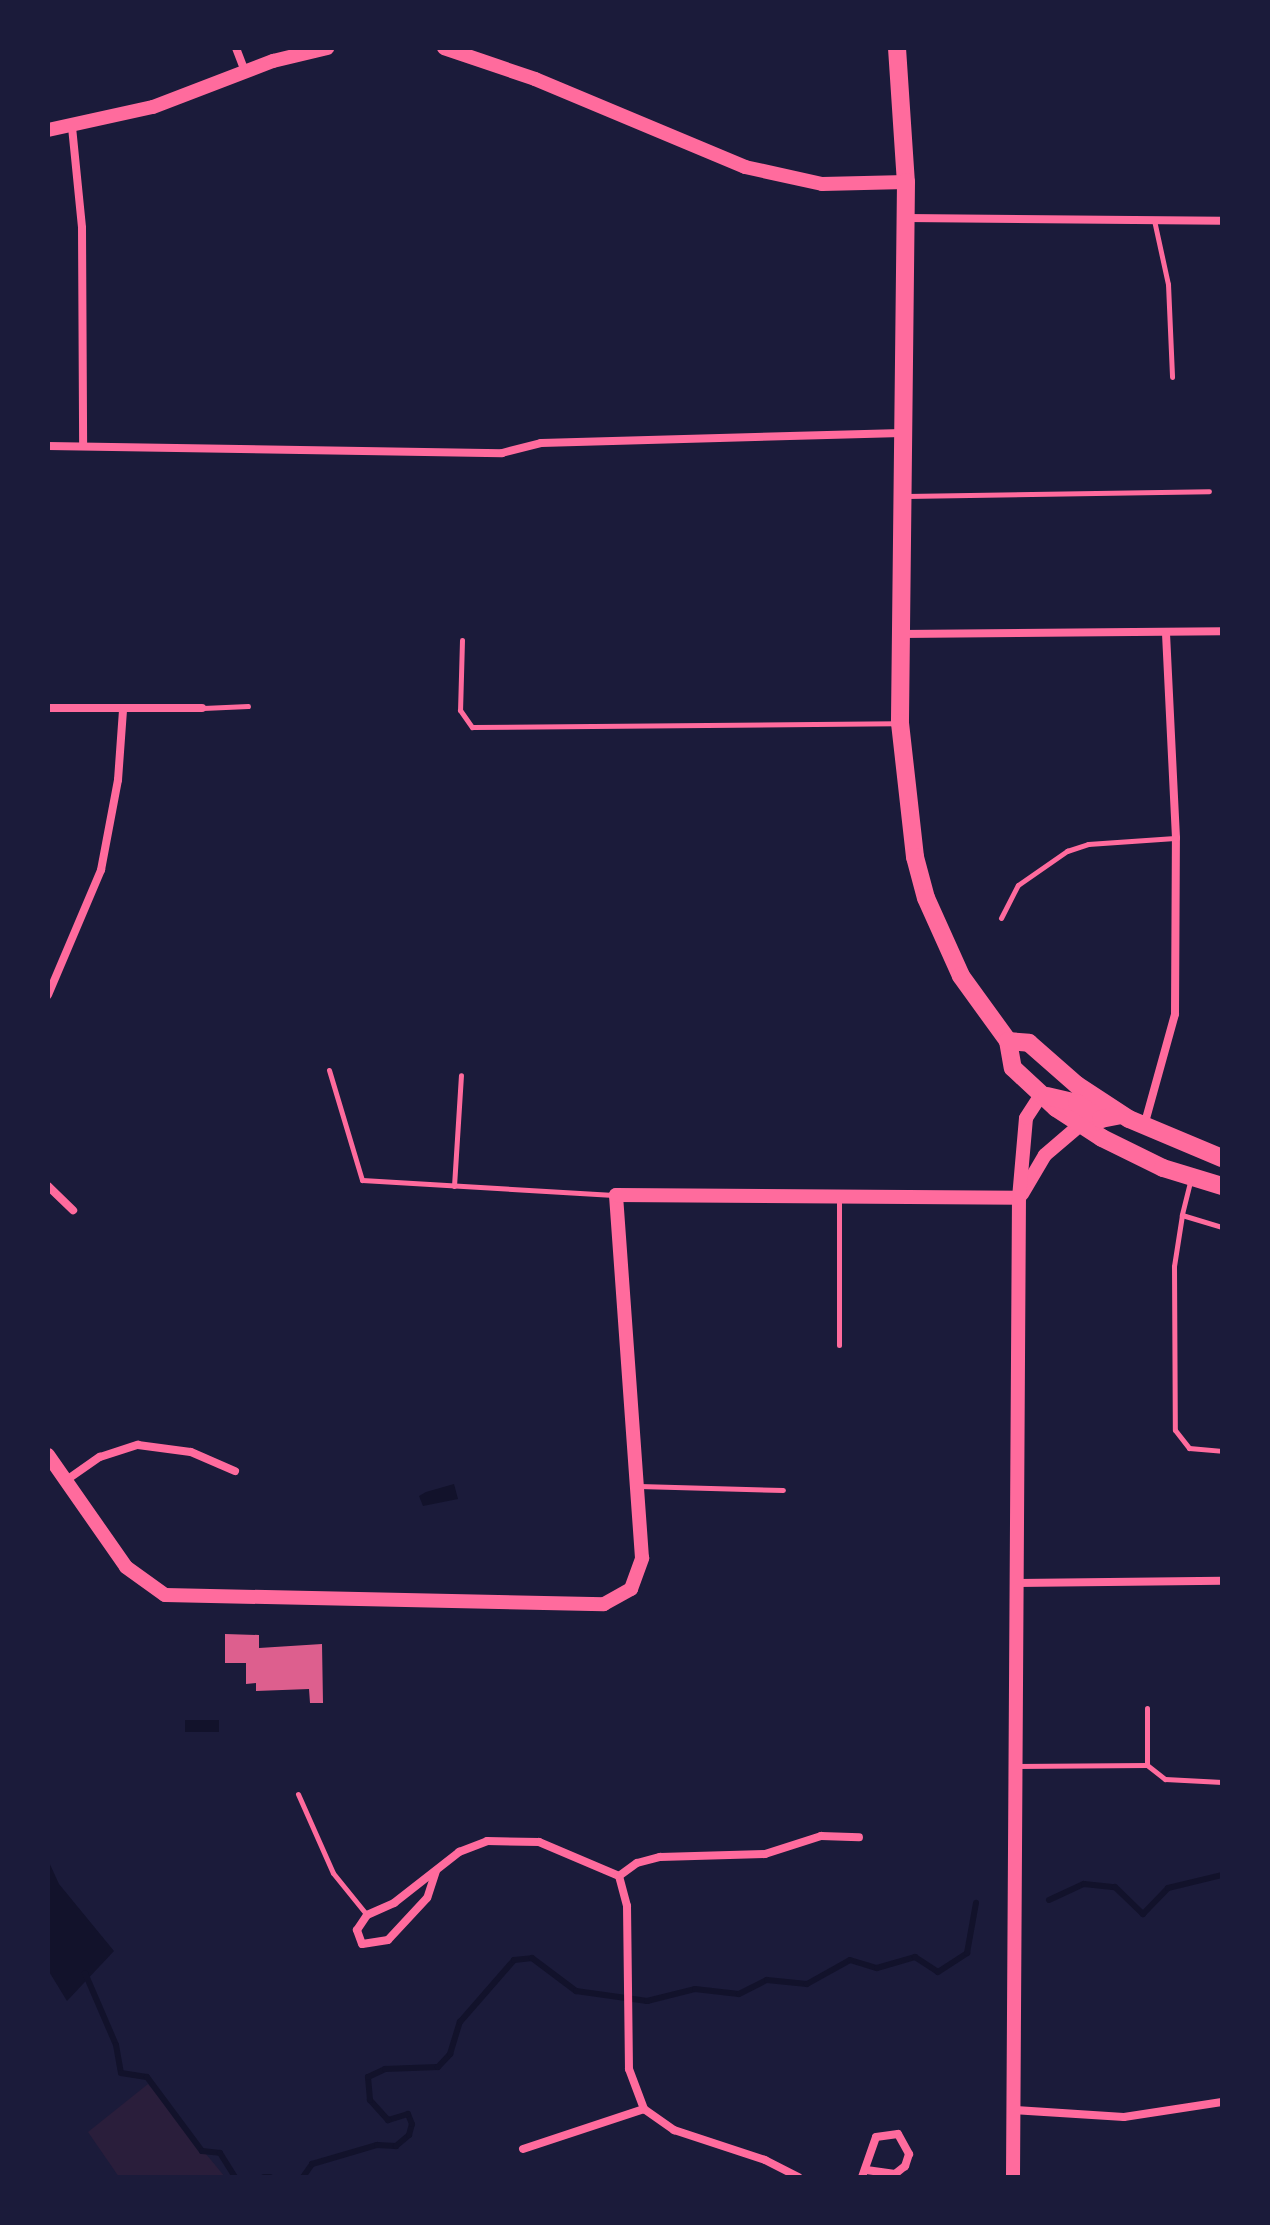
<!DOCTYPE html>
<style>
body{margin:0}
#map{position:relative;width:1270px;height:2225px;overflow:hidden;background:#1b1b3a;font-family:"Open Sans",sans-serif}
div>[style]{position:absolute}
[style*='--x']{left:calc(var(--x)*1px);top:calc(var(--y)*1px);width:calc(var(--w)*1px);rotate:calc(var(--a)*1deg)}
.green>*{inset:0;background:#2a1e3b}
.water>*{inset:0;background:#12122b}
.stream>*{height:6px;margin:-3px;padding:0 3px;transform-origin:3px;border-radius:3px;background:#12122b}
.building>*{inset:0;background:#dd5f8e}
.service>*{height:5px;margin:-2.5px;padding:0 2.5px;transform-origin:2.5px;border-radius:2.5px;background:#ff6b9d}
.minor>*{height:8px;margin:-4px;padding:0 4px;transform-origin:4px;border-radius:4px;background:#ff6b9d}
.tertiary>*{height:14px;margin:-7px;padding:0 7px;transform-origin:7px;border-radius:7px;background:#ff6b9d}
.primary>*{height:18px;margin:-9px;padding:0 9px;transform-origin:9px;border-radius:9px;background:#ff6b9d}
span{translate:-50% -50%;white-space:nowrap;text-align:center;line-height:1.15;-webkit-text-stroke:6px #1b1b3a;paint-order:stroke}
.frame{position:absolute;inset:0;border:50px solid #1b1b3a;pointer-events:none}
</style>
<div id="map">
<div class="green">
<div style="clip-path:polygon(148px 2084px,225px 2177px,119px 2177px,88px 2132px)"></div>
</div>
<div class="water">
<div style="clip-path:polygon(454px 1484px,458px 1499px,423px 1506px,419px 1496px,426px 1492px)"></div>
<div style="clip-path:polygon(185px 1720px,219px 1720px,219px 1732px,185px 1732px)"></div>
<div style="clip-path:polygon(48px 1860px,59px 1884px,114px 1951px,67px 2001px,48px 1970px)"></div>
</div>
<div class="stream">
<div style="--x:1049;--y:1900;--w:38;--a:-25"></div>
<div style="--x:1084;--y:1884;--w:31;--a:6"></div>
<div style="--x:1115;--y:1887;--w:39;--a:44"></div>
<div style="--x:1143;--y:1914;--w:36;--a:-46"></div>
<div style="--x:1168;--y:1888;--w:56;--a:-13.5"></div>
<div style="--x:85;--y:1973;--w:78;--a:66.7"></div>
<div style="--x:116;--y:2045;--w:28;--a:80"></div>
<div style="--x:121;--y:2073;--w:26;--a:9"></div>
<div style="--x:147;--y:2077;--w:92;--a:53.4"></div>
<div style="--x:202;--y:2151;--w:18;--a:6"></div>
<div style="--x:220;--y:2153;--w:28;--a:58"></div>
<div style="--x:264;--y:2177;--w:6;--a:0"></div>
<div style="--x:303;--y:2177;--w:16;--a:-55"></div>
<div style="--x:312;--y:2164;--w:68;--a:-16.3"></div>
<div style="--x:377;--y:2145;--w:19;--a:3"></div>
<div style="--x:396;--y:2146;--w:17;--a:-40"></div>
<div style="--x:409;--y:2135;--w:11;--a:-75"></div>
<div style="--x:412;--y:2124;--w:11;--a:-112"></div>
<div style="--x:408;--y:2114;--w:21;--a:163"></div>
<div style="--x:388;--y:2120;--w:27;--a:-132"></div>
<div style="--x:370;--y:2100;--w:23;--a:-95"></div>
<div style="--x:368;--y:2077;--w:19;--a:-25"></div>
<div style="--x:385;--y:2069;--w:53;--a:-2.2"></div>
<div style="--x:438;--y:2067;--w:18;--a:-47"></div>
<div style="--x:450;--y:2054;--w:34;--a:-73"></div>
<div style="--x:460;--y:2022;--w:82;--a:-48.9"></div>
<div style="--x:514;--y:1960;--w:18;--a:-6"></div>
<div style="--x:532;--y:1958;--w:55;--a:36.9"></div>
<div style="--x:576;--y:1991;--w:72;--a:8"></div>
<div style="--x:647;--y:2001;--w:49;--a:-14"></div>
<div style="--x:695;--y:1989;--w:44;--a:6.5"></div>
<div style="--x:739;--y:1994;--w:31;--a:-27"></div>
<div style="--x:767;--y:1980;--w:40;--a:5.7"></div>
<div style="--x:807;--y:1984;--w:49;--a:-29.2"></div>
<div style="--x:850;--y:1960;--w:28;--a:17"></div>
<div style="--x:877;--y:1968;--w:40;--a:-16"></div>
<div style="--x:915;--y:1957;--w:27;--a:33"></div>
<div style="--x:938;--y:1972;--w:35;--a:-33"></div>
<div style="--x:967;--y:1953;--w:51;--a:-79.8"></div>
</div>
<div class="building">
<div style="clip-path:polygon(225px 1634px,259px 1635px,259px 1648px,322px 1644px,323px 1703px,310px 1703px,309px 1689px,256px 1691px,256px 1683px,246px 1684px,246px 1663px,225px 1663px)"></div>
</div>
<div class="service">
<div style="--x:1154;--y:220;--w:66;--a:77.7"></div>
<div style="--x:1168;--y:284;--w:93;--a:87.5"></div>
<div style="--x:906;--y:496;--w:303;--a:-0.9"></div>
<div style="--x:462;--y:640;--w:70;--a:91.6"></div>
<div style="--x:460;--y:710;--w:21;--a:55"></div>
<div style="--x:472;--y:727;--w:423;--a:-0.5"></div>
<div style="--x:203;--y:708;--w:45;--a:-2.5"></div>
<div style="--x:1001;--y:918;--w:37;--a:-63"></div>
<div style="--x:1018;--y:885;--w:60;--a:-34.8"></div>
<div style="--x:1067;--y:851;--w:22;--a:-18"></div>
<div style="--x:1088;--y:844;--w:87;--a:-3.9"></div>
<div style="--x:329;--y:1070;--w:115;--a:73.3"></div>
<div style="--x:362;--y:1180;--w:252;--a:3.4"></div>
<div style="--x:1190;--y:1182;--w:34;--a:104"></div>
<div style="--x:1182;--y:1215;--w:42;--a:16.7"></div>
<div style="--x:454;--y:1186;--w:111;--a:-86.4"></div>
<div style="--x:839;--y:1198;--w:147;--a:90"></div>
<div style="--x:1182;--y:1215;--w:52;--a:98.9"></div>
<div style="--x:1174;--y:1266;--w:164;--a:89.7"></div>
<div style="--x:1175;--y:1430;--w:23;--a:52"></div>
<div style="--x:1189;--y:1448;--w:33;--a:5"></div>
<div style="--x:639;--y:1486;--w:144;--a:1.6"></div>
<div style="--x:1147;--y:1765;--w:57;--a:-90"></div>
<div style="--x:1016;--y:1766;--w:131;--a:-0.4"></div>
<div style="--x:1147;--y:1765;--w:23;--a:38"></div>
<div style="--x:1165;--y:1779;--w:57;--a:3"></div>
<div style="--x:298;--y:1794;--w:86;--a:66.1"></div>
<div style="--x:333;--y:1873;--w:54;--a:51"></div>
</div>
<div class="minor">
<div style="--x:236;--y:48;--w:26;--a:69"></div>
<div style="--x:72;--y:127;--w:101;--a:84.3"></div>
<div style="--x:82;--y:228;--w:218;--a:89.7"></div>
<div style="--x:906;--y:218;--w:316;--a:0.5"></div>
<div style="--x:48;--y:446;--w:454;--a:0.9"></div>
<div style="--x:502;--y:453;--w:40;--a:-14.4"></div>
<div style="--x:541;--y:443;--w:361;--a:-1.6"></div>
<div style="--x:900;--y:634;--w:322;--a:-0.5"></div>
<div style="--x:48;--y:708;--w:154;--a:0"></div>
<div style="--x:48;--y:995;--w:136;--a:-67"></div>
<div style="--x:101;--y:870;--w:92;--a:-79.3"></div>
<div style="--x:118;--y:780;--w:70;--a:-85.9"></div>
<div style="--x:1144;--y:1126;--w:116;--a:-74.5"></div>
<div style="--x:1175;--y:1014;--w:176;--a:-89.7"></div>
<div style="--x:1176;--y:838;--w:206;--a:-92.8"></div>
<div style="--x:48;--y:1186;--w:35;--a:44"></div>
<div style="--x:68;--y:1479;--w:39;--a:-35"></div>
<div style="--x:100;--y:1457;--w:40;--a:-18"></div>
<div style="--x:138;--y:1445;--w:53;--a:7.5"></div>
<div style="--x:191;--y:1452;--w:48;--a:23.4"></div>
<div style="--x:1017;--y:1583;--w:205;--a:-0.6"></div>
<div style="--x:436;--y:1871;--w:28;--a:108"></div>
<div style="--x:427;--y:1898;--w:57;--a:132.9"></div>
<div style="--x:388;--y:1940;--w:26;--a:171"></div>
<div style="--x:362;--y:1944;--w:15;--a:-110"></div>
<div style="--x:357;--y:1930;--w:18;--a:-56"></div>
<div style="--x:367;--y:1915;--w:30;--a:-24"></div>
<div style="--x:394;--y:1903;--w:83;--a:-38.1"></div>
<div style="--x:459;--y:1852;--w:30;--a:-21"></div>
<div style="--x:487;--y:1841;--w:52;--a:1.1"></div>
<div style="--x:539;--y:1842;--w:87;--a:23"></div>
<div style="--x:619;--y:1876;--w:31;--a:75"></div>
<div style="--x:627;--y:1906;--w:163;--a:89.3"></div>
<div style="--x:629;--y:2069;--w:43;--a:69.4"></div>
<div style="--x:644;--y:2109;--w:37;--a:35"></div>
<div style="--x:674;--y:2130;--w:96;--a:18.2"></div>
<div style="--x:765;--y:2160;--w:38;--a:27"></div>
<div style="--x:619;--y:1876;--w:22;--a:-36"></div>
<div style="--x:637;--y:1863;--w:24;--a:-15"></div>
<div style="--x:660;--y:1857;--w:105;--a:-1.6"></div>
<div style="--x:765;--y:1854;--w:59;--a:-17.8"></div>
<div style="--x:821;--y:1836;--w:38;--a:2"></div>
<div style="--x:1014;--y:2110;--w:110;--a:3.6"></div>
<div style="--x:1124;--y:2117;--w:99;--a:-8.7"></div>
<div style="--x:523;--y:2149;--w:127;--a:-18.3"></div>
<div style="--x:862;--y:2177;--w:42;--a:-70.7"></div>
<div style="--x:876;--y:2137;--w:22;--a:-8"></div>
<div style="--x:898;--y:2134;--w:23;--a:61"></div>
<div style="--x:909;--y:2154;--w:13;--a:108"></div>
<div style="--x:905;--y:2166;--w:13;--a:141"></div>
<div style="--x:895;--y:2174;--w:27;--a:-172"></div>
</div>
<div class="tertiary">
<div style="--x:444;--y:48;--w:96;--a:18.8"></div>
<div style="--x:535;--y:79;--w:228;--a:22.7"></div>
<div style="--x:745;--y:167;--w:79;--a:12.4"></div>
<div style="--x:822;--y:184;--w:84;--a:-1.4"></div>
<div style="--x:48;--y:130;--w:107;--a:-12.4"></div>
<div style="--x:153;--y:107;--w:129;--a:-21"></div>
<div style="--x:273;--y:61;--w:56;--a:-13.5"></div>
<div style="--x:1022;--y:1194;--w:45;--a:-59.5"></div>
<div style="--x:1045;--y:1155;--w:46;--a:-40.6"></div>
<div style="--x:48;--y:1455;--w:136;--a:55.1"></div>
<div style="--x:126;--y:1567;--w:48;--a:35.7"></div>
<div style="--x:165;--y:1595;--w:439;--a:1.2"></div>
<div style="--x:604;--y:1604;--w:31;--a:-29"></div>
<div style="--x:631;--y:1589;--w:33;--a:-70"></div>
<div style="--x:642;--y:1558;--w:364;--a:-94.1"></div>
<div style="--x:616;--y:1195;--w:403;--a:0.4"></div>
<div style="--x:1013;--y:2177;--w:979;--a:-89.65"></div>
<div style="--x:1019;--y:1198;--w:80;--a:-85"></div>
<div style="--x:1026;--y:1118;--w:27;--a:-57"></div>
</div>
<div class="primary">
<div style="--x:897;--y:48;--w:134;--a:86.2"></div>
<div style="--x:906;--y:182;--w:541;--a:90.64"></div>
<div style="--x:900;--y:723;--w:135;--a:83.6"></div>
<div style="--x:915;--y:857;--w:42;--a:75"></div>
<div style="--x:926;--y:898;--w:85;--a:65.8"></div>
<div style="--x:961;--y:976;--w:80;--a:54.1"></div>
<div style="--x:1008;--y:1041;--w:27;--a:80"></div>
<div style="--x:1013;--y:1068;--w:59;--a:42.9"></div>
<div style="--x:1056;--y:1108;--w:55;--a:33.1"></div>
<div style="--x:1102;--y:1138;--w:68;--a:26.2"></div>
<div style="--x:1163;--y:1168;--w:62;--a:17"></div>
<div style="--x:1008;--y:1041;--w:21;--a:5"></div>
<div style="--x:1029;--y:1043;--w:64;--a:41.2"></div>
<div style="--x:1077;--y:1085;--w:62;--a:33.2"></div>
<div style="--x:1129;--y:1119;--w:101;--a:22.8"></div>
<div style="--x:1047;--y:1096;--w:31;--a:13"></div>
<div style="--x:1077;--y:1103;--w:29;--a:34"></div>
<div style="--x:1101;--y:1119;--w:21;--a:-11"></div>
</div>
<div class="frame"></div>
</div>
